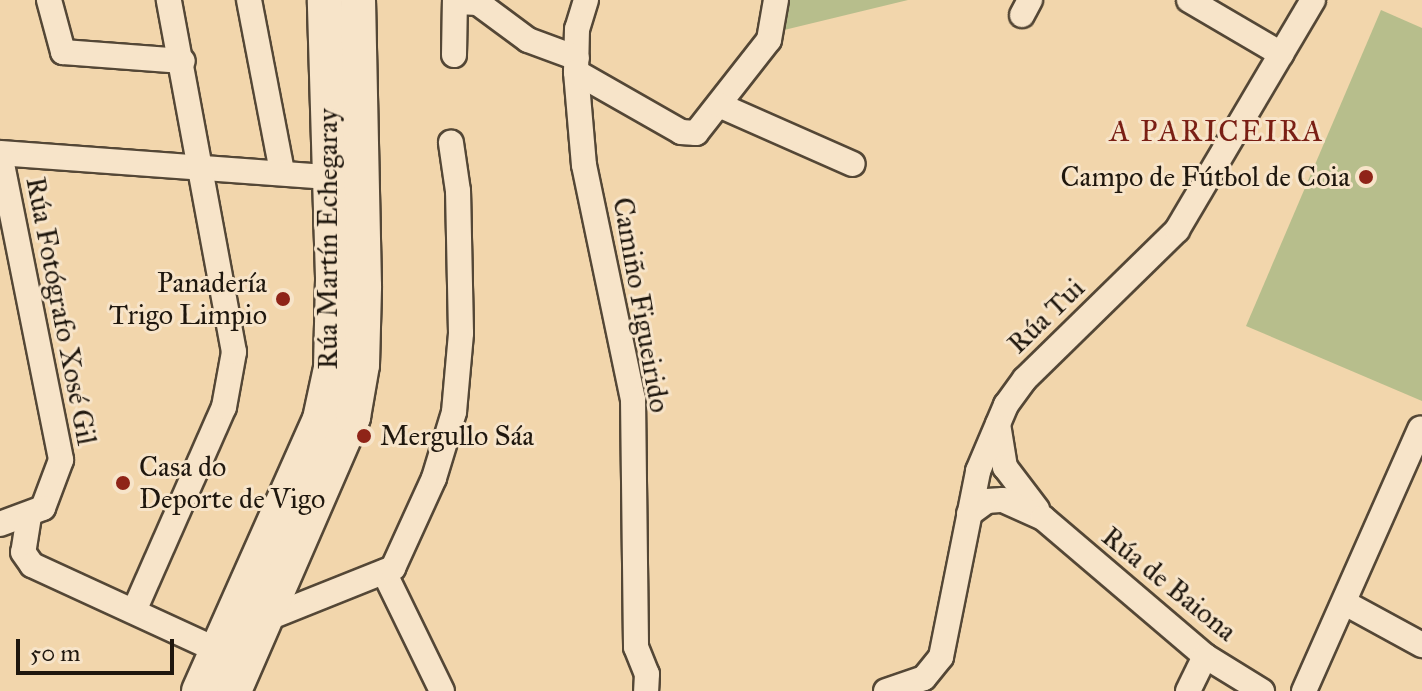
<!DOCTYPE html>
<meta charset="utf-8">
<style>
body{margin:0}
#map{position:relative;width:1422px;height:691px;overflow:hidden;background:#f2d6ac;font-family:"IM FELL Great Primer",serif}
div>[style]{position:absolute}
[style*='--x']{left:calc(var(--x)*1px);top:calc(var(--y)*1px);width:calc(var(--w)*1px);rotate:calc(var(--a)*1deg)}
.green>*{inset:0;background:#b7be8c}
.roads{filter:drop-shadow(2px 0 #544736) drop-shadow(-2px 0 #544736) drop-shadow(0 2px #544736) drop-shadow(0 -2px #544736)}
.street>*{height:24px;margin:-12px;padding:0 12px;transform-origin:12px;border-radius:12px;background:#f7e4c9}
.secondary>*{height:34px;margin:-17px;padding:0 17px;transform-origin:17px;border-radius:17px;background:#f7e4c9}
.dots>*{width:22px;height:22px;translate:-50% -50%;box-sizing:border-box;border:4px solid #f7e4c9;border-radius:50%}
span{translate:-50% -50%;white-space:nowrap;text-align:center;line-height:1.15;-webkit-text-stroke:6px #f7e4c9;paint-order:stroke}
.poi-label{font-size:28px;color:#1f170e}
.right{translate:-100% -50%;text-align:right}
.left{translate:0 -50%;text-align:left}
.street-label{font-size:28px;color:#1f170e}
.neighbourhood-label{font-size:30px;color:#7a1f14;letter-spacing:2px}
.scale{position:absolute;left:16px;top:639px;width:158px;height:36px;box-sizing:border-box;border:4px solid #1f170e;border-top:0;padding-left:10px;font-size:24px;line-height:28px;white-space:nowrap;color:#1f170e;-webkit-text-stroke:6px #f7e4c9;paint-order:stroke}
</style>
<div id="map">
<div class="green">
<div style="clip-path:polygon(781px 0,908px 0,780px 31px)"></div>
<div style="clip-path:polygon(1381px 10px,1422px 28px,1422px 401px,1246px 326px)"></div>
</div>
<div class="roads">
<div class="street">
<div style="--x:49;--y:0;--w:54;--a:74.9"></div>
<div style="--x:63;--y:52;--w:120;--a:4.3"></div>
<div style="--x:249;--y:0;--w:174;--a:79.1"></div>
<div style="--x:586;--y:0;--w:30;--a:107"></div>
<div style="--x:577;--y:29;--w:43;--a:91.3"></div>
<div style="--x:576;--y:72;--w:93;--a:85.1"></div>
<div style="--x:584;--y:165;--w:239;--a:78.2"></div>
<div style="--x:633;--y:399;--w:248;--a:89.3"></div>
<div style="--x:636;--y:647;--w:29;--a:68"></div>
<div style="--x:647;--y:674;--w:17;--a:93"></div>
<div style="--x:1189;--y:0;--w:107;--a:30.4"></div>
<div style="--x:457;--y:2;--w:21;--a:3"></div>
<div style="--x:478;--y:3;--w:62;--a:36.5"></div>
<div style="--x:528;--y:40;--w:52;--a:20.2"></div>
<div style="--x:1022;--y:15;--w:17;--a:-62"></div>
<div style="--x:454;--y:55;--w:55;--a:-89"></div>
<div style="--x:576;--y:72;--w:121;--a:29.7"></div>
<div style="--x:681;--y:132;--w:15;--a:4"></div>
<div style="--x:696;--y:133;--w:118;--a:-51.9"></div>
<div style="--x:769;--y:40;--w:41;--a:-80.1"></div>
<div style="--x:719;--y:105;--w:146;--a:23.8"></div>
<div style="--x:0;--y:153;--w:331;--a:4.2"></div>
<div style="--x:0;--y:154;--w:312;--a:78.7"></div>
<div style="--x:61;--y:460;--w:51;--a:110.6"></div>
<div style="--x:43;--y:508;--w:46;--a:159.6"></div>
<div style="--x:998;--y:424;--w:44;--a:80.8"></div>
<div style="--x:1005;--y:467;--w:53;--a:52.7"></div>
<div style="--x:969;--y:514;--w:22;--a:-36"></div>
<div style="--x:987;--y:501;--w:16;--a:-4"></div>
<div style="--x:1003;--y:500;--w:44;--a:24.2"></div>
<div style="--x:1043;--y:518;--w:213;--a:40.4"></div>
<div style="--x:1205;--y:656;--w:67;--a:31.6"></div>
<div style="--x:29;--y:516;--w:36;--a:99"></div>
<div style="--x:23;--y:552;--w:16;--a:55"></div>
<div style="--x:32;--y:565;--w:204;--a:24.7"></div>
<div style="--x:384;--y:572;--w:132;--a:64"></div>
<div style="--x:1345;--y:603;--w:88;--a:28.6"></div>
<div style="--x:134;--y:611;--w:223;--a:-66.2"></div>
<div style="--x:224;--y:407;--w:56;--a:-79.7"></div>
<div style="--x:234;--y:352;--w:358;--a:-100.5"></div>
<div style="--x:268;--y:618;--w:135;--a:-21.8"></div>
<div style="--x:393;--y:568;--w:99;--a:-65.5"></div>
<div style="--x:434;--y:478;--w:69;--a:-73.1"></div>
<div style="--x:454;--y:412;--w:79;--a:-84.9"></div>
<div style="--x:461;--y:333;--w:142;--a:-91.2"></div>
<div style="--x:458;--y:191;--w:49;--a:-98.3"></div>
<div style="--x:886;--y:691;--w:40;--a:-18.9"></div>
<div style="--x:924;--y:678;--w:27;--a:-51"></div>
<div style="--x:941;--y:657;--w:190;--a:-78.7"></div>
<div style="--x:978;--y:471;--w:72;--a:-67"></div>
<div style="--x:1006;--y:405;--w:32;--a:-54"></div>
<div style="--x:1025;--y:379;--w:213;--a:-44.4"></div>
<div style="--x:1177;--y:230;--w:267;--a:-59.4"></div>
<div style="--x:1188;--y:691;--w:39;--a:-64"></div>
<div style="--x:1304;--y:691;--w:287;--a:-66.1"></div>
</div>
<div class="secondary">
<div style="--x:199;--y:691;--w:298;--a:-66"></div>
<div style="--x:320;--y:419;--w:52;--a:-77.8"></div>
<div style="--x:331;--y:368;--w:91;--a:-88.7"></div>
<div style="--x:333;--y:277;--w:277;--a:-91.7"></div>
<div style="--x:234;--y:691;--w:299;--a:-66.5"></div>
<div style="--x:353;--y:417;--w:53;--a:-80.2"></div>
<div style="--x:362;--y:365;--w:79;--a:-88.5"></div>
<div style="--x:364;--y:286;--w:286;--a:-91.2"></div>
</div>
</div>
<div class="dots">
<div style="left:1366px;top:177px;background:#8f2418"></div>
<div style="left:283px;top:299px;background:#8f2418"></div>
<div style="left:364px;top:436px;background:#8f2418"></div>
<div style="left:123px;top:483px;background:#8f2418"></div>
</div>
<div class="poi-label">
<span class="right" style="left:1350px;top:177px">Campo de Fútbol de Coia</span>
<span class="right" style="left:267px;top:299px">Panadería<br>Trigo Limpio</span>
<span class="left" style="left:380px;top:436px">Mergullo Sáa</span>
<span class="left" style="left:139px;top:483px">Casa do<br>Deporte de Vigo</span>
</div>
<div class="street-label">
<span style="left:328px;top:239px;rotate:-90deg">Rúa Martín Echegaray</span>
<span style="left:641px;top:305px;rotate:80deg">Camiño Figueirido</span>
<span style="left:61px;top:311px;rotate:79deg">Rúa Fotógrafo Xosé Gil</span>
<span style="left:1046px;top:316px;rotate:-44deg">Rúa Tui</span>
<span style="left:1169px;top:584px;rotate:39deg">Rúa de Baiona</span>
</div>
<div class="neighbourhood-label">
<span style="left:1217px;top:131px">A PARICEIRA</span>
</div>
<div class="scale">50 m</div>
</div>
